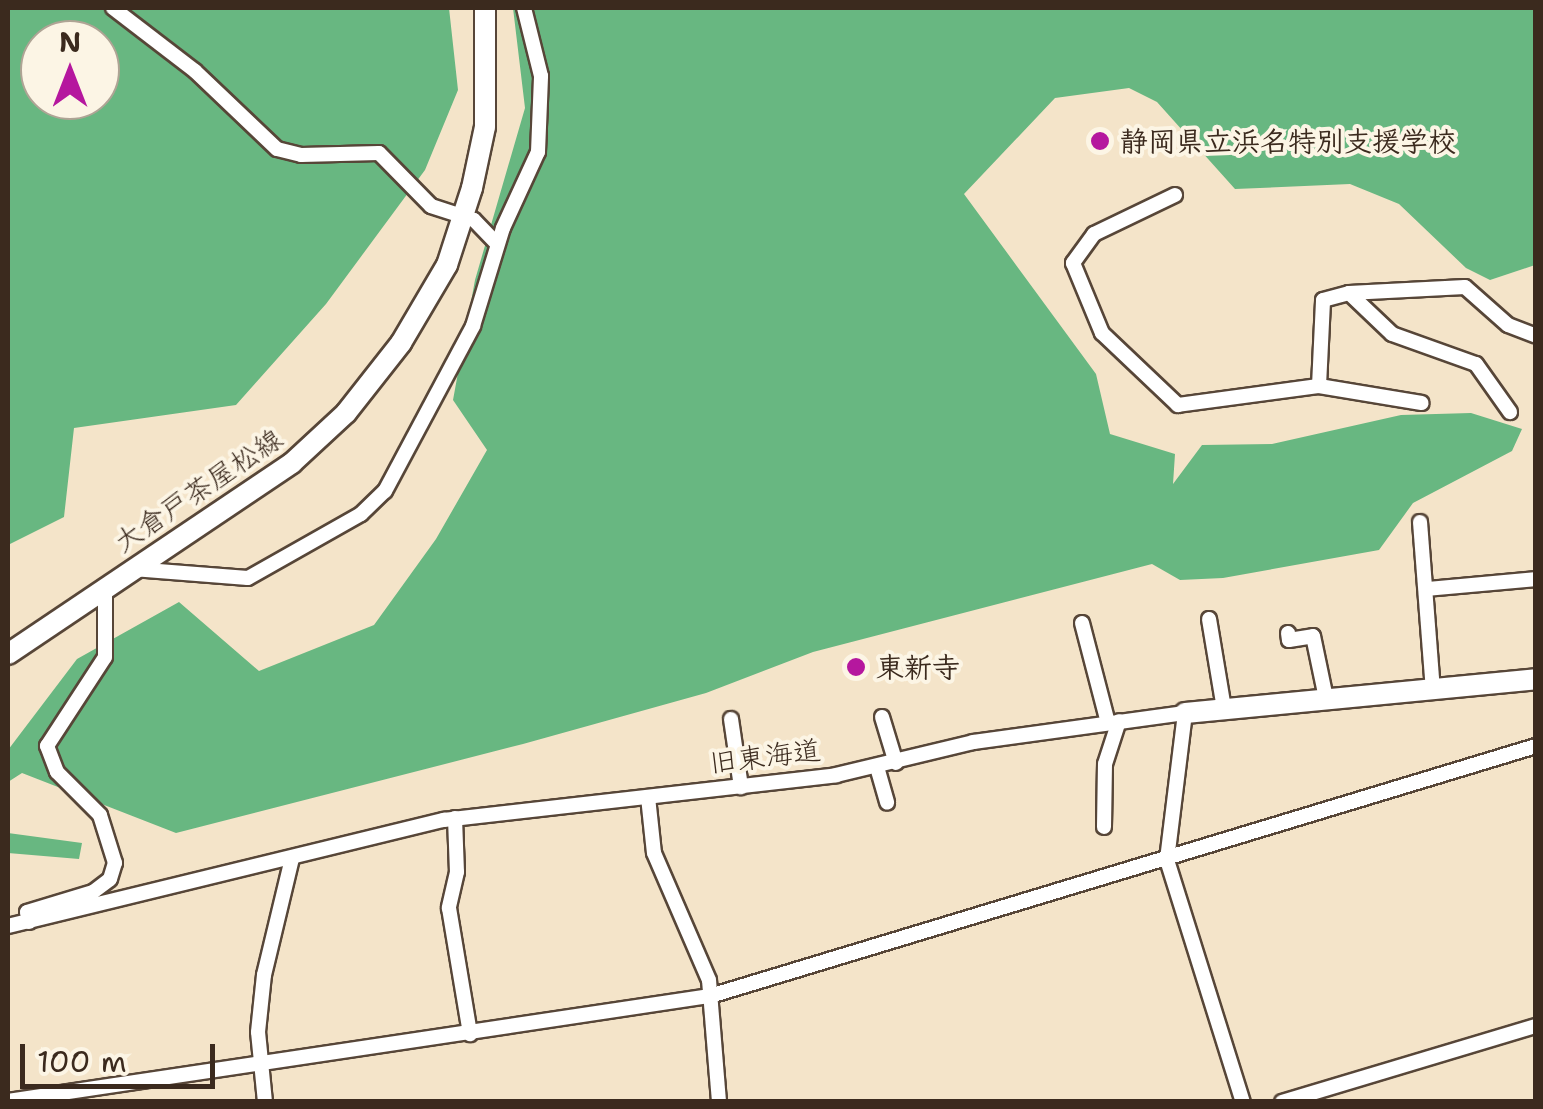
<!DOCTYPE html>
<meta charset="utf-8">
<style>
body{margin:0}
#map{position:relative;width:1543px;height:1109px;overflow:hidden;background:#f4e4c9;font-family:"Shantell Sans","Klee One",sans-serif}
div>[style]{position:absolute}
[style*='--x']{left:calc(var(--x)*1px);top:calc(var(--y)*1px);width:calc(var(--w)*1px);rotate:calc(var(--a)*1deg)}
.forest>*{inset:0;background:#68b781}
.roads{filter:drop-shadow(2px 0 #574638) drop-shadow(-2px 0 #574638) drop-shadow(0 2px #574638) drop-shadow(0 -2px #574638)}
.street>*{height:14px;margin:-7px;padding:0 7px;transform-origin:7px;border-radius:7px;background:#fff}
.secondary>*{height:20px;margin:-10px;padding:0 10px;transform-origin:10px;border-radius:10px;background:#fff}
.dots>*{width:28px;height:28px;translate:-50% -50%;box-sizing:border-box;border:5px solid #fcf5e5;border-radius:50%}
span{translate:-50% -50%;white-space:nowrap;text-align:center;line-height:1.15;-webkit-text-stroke:8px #fcf5e5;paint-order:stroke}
.poi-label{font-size:28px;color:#3b2a1e;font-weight:700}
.left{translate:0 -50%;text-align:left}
.street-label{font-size:28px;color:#3b2a1e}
.frame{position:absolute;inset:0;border:10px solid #3b2a1e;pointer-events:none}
.north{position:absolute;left:20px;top:20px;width:100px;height:100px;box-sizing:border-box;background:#fcf5e5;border:2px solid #afa495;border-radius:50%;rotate:0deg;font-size:28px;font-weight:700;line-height:40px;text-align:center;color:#3b2a1e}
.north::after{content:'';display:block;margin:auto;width:35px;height:45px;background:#b5179e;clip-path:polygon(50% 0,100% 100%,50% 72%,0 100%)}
.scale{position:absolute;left:20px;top:1044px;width:195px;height:45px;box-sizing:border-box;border:5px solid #3b2a1e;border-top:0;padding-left:12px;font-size:30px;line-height:35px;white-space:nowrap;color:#3b2a1e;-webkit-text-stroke:8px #fcf5e5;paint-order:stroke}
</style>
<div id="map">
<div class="forest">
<div style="clip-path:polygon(evenodd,8px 8px,449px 8px,458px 90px,425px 170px,326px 304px,236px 405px,74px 428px,64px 517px,8px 545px,8px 8px,40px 40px,100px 40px,100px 100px,40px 100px,40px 40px)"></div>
<div style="clip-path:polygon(513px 8px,1535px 8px,1535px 265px,1490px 280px,1466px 268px,1399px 204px,1350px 184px,1235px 189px,1157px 102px,1129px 88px,1055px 98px,964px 194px,1096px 374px,1110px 434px,1175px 454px,1173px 484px,1202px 445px,1272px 444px,1401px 415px,1471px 413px,1522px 429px,1512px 451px,1413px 503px,1379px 550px,1223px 578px,1180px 580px,1152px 564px,813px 652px,706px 693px,523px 744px,176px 833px,22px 773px,8px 782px,8px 750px,77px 659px,179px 602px,259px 671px,374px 625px,436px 539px,487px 450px,453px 400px,475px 280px,525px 108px)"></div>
<div style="clip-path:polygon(8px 833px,82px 843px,79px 859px,8px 853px)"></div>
</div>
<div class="roads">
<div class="street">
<div style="--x:113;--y:8;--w:103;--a:37.5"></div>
<div style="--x:195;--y:71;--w:113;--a:43.6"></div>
<div style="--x:277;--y:149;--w:25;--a:14"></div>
<div style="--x:301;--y:155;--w:78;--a:-1.5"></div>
<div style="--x:379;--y:153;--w:74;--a:45.5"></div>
<div style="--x:431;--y:206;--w:45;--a:18"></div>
<div style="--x:474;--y:220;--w:33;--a:46"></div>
<div style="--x:1175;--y:195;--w:90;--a:154.3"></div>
<div style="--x:1094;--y:234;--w:36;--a:126"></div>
<div style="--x:1073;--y:263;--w:76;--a:67.5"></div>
<div style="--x:1102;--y:333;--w:105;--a:43.5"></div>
<div style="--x:1178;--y:405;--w:142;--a:-7.7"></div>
<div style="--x:1319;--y:386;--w:86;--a:-87.3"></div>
<div style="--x:1323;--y:300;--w:27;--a:-15"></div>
<div style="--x:1349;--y:293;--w:116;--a:-3"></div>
<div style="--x:1465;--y:287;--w:57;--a:41.5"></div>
<div style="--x:1508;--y:325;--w:30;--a:21"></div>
<div style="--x:1349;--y:293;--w:59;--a:43.6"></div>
<div style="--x:1392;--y:334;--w:89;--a:19.7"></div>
<div style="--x:1476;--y:364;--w:59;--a:54.7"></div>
<div style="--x:1319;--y:386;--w:104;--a:9.4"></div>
<div style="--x:1420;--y:522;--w:169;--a:85.6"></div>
<div style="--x:133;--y:569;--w:115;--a:4.5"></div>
<div style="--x:248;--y:578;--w:130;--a:-29.5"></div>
<div style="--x:361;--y:514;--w:33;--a:-44"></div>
<div style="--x:385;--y:491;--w:187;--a:-61.9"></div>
<div style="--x:473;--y:326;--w:102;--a:-73"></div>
<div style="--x:503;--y:228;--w:84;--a:-65.3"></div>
<div style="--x:538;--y:152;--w:76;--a:-87.7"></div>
<div style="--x:541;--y:76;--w:70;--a:-104"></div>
<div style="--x:1427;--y:589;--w:109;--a:-5.2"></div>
<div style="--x:1209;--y:619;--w:91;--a:80.5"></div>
<div style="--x:1082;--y:623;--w:103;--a:75.4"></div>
<div style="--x:1288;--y:633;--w:7;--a:82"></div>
<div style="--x:1289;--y:640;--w:24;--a:-9"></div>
<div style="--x:1313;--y:636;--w:63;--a:78.2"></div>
<div style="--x:882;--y:717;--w:48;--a:73.1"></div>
<div style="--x:731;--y:719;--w:69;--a:81.6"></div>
<div style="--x:877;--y:767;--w:37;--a:74"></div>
<div style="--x:648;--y:797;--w:56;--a:83.9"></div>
<div style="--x:654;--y:853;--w:138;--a:66.6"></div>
<div style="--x:709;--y:980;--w:122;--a:85.3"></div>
<div style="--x:455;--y:818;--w:54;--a:87.9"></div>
<div style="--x:457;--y:872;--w:37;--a:103"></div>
<div style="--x:449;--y:908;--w:128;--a:80.5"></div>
<div style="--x:1104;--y:827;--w:63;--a:-89.1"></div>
<div style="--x:1105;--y:764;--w:45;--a:-72"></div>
<div style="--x:29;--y:922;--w:10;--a:-101"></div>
<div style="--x:27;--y:912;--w:69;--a:-16.9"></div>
<div style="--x:93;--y:892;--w:21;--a:-37"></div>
<div style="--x:110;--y:879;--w:17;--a:-73"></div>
<div style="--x:115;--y:863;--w:50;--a:-107.4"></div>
<div style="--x:100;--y:815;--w:61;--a:-135"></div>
<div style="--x:57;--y:772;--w:28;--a:-111"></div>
<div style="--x:47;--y:746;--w:106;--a:-56.9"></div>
<div style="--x:105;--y:657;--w:71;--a:-90"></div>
<div style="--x:8;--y:926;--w:449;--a:-13.7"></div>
<div style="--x:444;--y:820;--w:395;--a:-6.5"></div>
<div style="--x:836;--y:775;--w:141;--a:-13.5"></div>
<div style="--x:973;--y:742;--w:214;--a:-7.8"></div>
<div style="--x:1185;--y:713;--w:148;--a:97"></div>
<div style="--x:1167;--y:860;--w:254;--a:72.6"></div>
<div style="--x:8;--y:1101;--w:710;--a:-8.51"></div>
<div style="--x:710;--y:996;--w:863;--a:-16.84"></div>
<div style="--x:265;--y:1102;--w:70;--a:-95.7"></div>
<div style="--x:258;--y:1032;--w:57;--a:-84"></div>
<div style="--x:264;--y:975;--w:120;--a:-76.5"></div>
<div style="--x:1282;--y:1102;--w:265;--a:-16.7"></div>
</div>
<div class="secondary">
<div style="--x:8;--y:654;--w:342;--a:-33.9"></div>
<div style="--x:292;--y:463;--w:74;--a:-42.8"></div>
<div style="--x:346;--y:413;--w:89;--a:-51.8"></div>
<div style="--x:401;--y:343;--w:91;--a:-59.5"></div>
<div style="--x:447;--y:265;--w:81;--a:-72"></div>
<div style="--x:472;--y:188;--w:62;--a:-78"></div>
<div style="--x:485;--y:127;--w:119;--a:-90"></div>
<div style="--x:1185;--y:713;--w:353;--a:-5.5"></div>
</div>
</div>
<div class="dots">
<div style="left:1100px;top:141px;background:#b5179e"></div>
<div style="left:856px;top:667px;background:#b5179e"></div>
</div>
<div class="poi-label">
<span class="left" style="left:1120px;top:141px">静岡県立浜名特別支援学校</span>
<span class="left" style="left:876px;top:667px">東新寺</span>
</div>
<div class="street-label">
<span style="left:198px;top:490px;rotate:-34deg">大倉戸茶屋松線</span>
<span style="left:765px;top:756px;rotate:-7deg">旧東海道</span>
</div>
<div class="frame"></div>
<div class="north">N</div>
<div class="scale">100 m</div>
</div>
